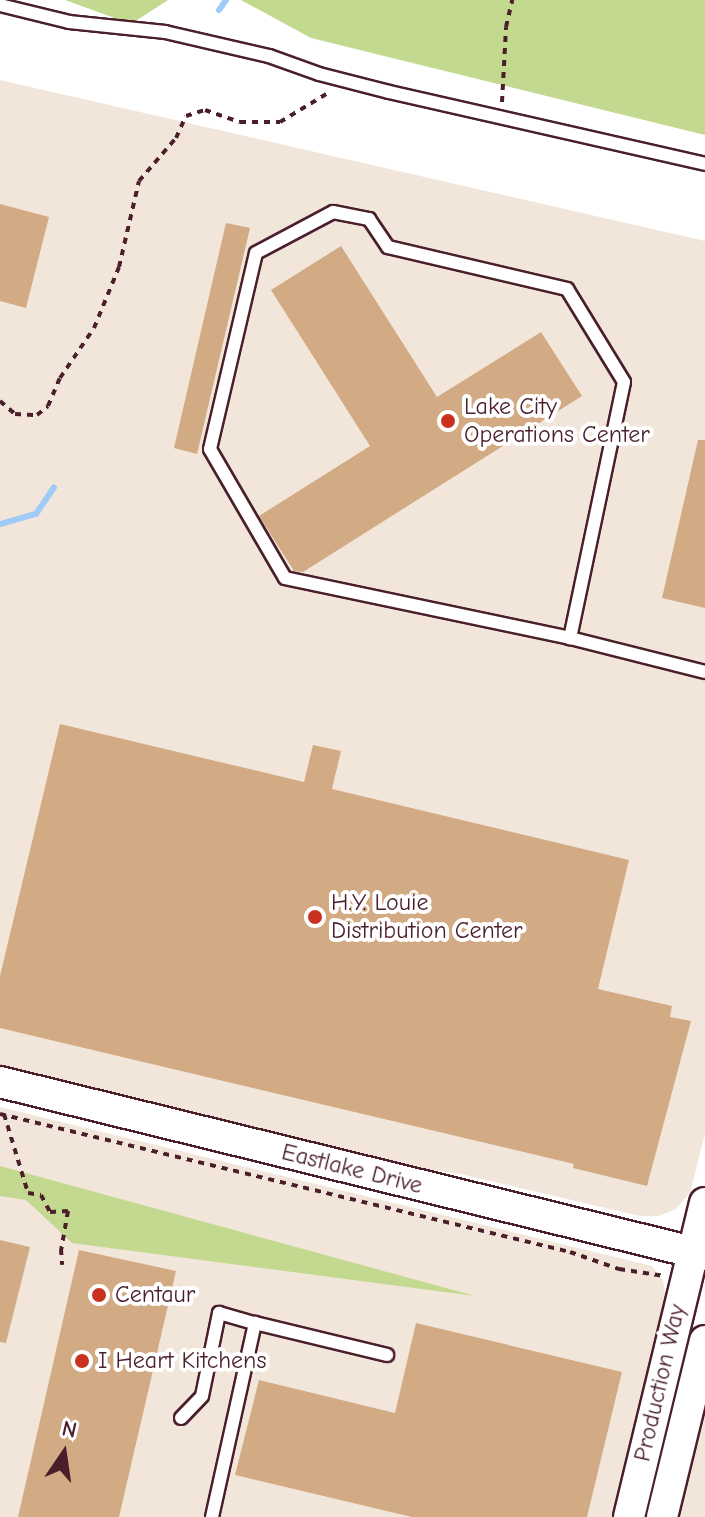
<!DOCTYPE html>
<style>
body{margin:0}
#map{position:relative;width:705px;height:1517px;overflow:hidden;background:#fff;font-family:"Comic Neue",sans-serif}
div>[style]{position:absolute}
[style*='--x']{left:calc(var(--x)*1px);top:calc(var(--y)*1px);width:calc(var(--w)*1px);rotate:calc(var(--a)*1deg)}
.built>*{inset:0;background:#f2e6da}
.green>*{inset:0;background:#c2d98f}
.stream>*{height:6px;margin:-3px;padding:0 3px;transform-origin:3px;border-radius:3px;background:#9fcbf9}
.building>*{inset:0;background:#d2ab84}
.path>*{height:4px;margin-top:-2px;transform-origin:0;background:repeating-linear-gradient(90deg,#4a1f2b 0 6px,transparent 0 12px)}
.roads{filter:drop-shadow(2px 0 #4a1f2b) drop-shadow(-2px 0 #4a1f2b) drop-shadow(0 2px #4a1f2b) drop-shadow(0 -2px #4a1f2b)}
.service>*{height:12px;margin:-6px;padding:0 6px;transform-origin:6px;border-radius:6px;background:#fff}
.tertiary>*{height:30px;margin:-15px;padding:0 15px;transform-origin:15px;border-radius:15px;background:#fff}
.dots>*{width:22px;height:22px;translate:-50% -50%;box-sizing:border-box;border:4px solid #fff;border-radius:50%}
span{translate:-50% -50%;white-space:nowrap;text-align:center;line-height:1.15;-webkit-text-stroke:8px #fff;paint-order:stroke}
.poi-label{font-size:24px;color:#4a1f2b}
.left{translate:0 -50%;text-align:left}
.street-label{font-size:24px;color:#4a1f2b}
.north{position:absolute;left:24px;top:1413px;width:80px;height:80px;-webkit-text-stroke:6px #fff;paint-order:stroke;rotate:13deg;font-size:22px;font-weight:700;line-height:32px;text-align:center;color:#4a1f2b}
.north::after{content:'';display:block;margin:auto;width:28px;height:36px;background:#4a1f2b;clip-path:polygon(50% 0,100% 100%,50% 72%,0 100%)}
</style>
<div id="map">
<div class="built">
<div style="clip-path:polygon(0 80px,705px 241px,705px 1134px,690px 1193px,676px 1209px,659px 1216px,640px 1216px,460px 1174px,414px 1167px,0 1069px)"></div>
<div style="clip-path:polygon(0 1107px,652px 1266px,663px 1280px,666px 1298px,614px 1517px,0 1517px)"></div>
<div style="clip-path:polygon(705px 1375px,705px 1517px,670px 1517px)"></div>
</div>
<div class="green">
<div style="clip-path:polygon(65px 0,168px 0,131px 24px)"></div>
<div style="clip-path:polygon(241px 0,705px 0,705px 135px,311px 38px)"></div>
<div style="clip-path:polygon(0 1166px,475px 1296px,72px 1243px,26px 1200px,0 1196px)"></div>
</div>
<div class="stream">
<div style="--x:219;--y:10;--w:12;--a:-55"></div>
<div style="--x:0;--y:524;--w:37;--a:-16"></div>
<div style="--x:36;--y:514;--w:32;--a:-56"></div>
</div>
<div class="building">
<div style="clip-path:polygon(0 204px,49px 217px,26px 308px,0 301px)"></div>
<div style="clip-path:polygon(226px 223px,250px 228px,197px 454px,174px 448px)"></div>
<div style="clip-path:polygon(341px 246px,437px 397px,541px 332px,582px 396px,303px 572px,294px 571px,259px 516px,370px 446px,271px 290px)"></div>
<div style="clip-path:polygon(698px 440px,705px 440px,705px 608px,662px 598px)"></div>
<div style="clip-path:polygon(60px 724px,304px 782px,313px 745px,341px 751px,332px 789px,629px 860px,598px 989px,672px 1006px,670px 1017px,691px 1021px,647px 1186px,573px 1168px,574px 1164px,0 1028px,0 976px)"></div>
<div style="clip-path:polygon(0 1240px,30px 1247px,6px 1343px,0 1342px)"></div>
<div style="clip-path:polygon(79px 1250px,176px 1271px,119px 1517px,18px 1517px)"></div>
<div style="clip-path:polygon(416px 1323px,622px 1372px,587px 1517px,412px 1517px,235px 1475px,259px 1380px,395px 1413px)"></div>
</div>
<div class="path">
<div style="--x:502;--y:102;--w:75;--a:-86.9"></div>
<div style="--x:506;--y:27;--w:28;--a:-77"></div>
<div style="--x:0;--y:401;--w:20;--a:41"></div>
<div style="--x:15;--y:414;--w:22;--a:3"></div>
<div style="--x:37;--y:415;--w:14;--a:-39"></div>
<div style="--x:48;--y:406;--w:30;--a:-67"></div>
<div style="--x:60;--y:378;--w:60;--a:-55.8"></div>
<div style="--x:94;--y:328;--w:66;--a:-67.7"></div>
<div style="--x:119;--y:267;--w:88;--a:-76.9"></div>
<div style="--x:139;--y:181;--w:57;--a:-49.3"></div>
<div style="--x:176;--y:138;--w:24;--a:-66"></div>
<div style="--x:186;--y:116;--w:20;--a:-18"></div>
<div style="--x:205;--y:110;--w:37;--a:19"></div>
<div style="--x:240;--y:122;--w:40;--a:0"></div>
<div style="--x:280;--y:122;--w:56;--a:-31.1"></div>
<div style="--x:0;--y:1114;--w:586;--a:13.61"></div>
<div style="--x:570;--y:1252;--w:52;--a:19.1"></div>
<div style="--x:619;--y:1269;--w:46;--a:8.8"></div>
<div style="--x:4;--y:1114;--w:83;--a:73.1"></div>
<div style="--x:28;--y:1193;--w:13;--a:9"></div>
<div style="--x:41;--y:1195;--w:19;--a:62"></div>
<div style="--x:50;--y:1212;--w:18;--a:-3"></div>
<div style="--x:68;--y:1211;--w:39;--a:100"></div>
<div style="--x:61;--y:1249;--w:16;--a:86"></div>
</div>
<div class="roads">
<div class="service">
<div style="--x:0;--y:5;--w:71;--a:13.8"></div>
<div style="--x:69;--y:22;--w:97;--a:5.9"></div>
<div style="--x:165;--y:32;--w:107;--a:13"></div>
<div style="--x:269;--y:56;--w:53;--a:19.8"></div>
<div style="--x:319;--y:74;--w:72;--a:14.4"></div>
<div style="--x:389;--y:92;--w:324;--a:12.8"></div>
<div style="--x:333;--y:212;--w:37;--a:11"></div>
<div style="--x:369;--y:219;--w:34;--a:56"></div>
<div style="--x:388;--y:247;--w:184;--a:13.2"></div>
<div style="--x:567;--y:289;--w:109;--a:58.5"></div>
<div style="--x:624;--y:382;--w:262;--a:101.9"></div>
<div style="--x:570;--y:638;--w:291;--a:-168.1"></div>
<div style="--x:285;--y:578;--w:149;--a:-120.2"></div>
<div style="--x:210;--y:449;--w:201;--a:-76.8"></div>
<div style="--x:256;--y:253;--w:87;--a:-28"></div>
<div style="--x:570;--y:638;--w:139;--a:14.1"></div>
<div style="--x:181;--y:1418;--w:30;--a:-46"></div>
<div style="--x:202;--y:1396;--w:85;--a:-78.4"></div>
<div style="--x:219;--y:1313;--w:37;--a:16"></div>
<div style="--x:212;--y:1517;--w:199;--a:-77.5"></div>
<div style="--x:255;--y:1323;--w:136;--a:13.6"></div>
</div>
<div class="tertiary">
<div style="--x:0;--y:1082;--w:726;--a:13.79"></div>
<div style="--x:629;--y:1517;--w:323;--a:-76.4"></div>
<div style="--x:662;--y:1517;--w:181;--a:-76.3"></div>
</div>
</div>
<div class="dots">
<div style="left:448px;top:421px;background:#c8321e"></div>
<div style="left:315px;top:917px;background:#c8321e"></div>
<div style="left:99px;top:1295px;background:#c8321e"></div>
<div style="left:82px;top:1361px;background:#c8321e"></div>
</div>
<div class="poi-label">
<span class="left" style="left:464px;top:421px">Lake City<br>Operations Center</span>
<span class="left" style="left:331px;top:917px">H.Y. Louie<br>Distribution Center</span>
<span class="left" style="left:115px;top:1295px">Centaur</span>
<span class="left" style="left:98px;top:1361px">I Heart Kitchens</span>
</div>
<div class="street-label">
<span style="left:352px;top:1169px;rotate:14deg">Eastlake Drive</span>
<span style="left:660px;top:1383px;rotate:-77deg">Production Way</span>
</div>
<div class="north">N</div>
</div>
